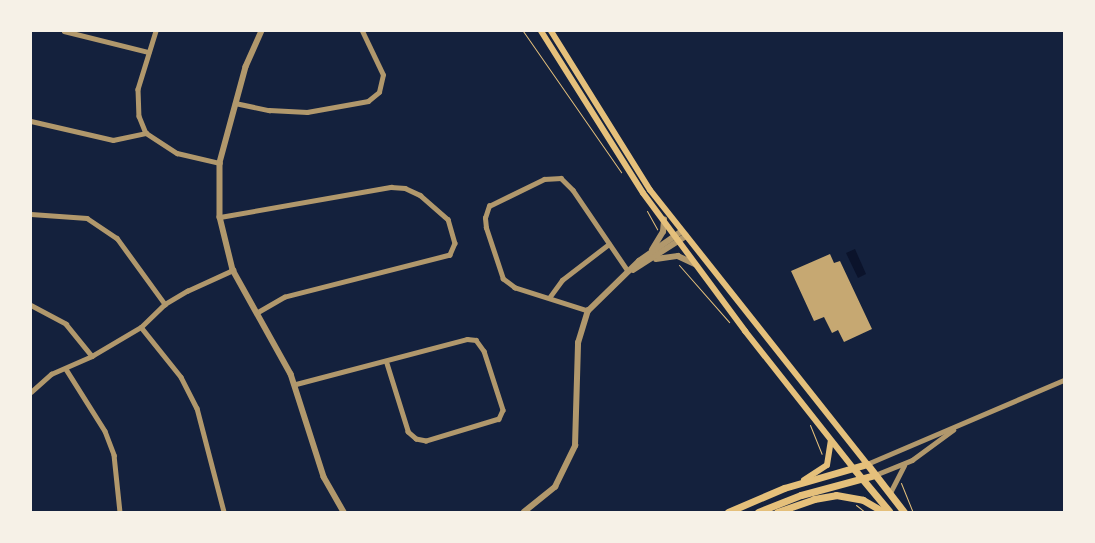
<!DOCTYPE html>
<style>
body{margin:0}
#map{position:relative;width:1095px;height:543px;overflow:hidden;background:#14213d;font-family:Overpass,sans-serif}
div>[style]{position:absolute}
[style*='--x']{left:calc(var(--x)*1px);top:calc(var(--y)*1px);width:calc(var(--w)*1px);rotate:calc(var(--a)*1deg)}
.water>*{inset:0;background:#0b132b}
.building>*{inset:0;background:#c6a872}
.path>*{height:1px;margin:-0.5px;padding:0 0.5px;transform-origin:0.5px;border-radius:0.5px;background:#e5c07b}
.minor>*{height:4.5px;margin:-2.25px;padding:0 2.25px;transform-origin:2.25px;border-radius:2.25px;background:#b1986c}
.tertiary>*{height:5.5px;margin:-2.75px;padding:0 2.75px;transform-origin:2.75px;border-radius:2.75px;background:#b1986c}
.secondary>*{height:6px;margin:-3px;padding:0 3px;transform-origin:3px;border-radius:3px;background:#e5c07b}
.primary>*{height:7px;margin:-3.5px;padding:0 3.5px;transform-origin:3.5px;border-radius:3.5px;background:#e5c07b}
span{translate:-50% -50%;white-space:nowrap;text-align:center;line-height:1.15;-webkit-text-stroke:4px #f6f1e7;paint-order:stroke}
.frame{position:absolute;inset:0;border:32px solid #f6f1e7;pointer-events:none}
</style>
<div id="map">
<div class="water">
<div style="clip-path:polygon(855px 249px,866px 274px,858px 278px,846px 253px)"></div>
</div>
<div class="building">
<div style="clip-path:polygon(830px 254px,834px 263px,840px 261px,872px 329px,844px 342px,838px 330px,832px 333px,824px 317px,814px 321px,791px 271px)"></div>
</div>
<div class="path">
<div style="--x:523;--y:31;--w:172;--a:55.2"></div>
<div style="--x:647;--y:211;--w:21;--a:61"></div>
<div style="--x:679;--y:265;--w:76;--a:48.7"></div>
<div style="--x:810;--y:425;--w:31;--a:68"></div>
<div style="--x:901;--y:483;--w:31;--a:68"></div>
<div style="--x:856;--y:505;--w:11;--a:38"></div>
</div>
<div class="minor">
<div style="--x:64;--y:31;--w:87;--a:14"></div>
<div style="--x:156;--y:31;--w:61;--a:107.2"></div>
<div style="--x:138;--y:89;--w:27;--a:88"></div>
<div style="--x:139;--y:116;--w:18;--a:68"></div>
<div style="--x:146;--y:133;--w:37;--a:33"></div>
<div style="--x:177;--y:153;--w:44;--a:13.1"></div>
<div style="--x:235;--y:103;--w:35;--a:12"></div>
<div style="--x:269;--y:110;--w:38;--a:3"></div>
<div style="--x:307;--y:112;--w:62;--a:-10.2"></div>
<div style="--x:368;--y:101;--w:14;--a:-39"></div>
<div style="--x:379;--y:92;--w:17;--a:-77"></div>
<div style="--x:383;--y:75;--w:49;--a:-115.5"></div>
<div style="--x:31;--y:121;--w:84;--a:13"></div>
<div style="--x:113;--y:140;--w:34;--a:-12"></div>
<div style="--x:31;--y:214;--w:56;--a:4.1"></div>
<div style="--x:87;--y:218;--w:36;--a:34"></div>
<div style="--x:117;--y:238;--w:82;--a:54"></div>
<div style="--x:220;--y:217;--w:174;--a:-10"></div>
<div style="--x:391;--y:187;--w:14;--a:4"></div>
<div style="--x:405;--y:188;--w:17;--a:25"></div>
<div style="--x:420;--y:195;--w:37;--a:41"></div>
<div style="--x:448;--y:219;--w:25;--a:74"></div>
<div style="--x:455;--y:243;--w:13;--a:113"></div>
<div style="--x:450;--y:255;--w:170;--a:165.7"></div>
<div style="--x:285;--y:297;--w:32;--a:150"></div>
<div style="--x:549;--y:298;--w:22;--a:-54"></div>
<div style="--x:562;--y:280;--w:59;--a:-37.5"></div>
<div style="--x:31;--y:305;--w:40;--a:28"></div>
<div style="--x:66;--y:324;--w:41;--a:50.9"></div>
<div style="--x:588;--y:311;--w:77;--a:-162.5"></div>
<div style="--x:515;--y:288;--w:15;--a:-143"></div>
<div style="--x:503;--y:279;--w:54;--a:-108.4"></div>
<div style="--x:486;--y:228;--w:10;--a:-96"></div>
<div style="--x:485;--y:218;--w:13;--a:-72"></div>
<div style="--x:489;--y:206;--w:61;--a:-26.1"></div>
<div style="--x:544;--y:179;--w:17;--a:-3"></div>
<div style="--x:561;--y:178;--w:17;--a:45"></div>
<div style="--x:573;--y:190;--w:98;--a:55.8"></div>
<div style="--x:141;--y:327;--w:64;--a:51.3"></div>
<div style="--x:181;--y:377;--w:35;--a:63"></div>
<div style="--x:197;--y:408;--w:107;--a:75.4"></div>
<div style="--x:66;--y:369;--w:73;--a:57.8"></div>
<div style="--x:105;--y:431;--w:26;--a:69"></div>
<div style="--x:114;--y:455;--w:57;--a:84"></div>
<div style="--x:296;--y:384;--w:177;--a:-14.7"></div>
<div style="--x:467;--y:339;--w:9;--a:6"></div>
<div style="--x:476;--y:340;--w:14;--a:54"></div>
<div style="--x:484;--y:351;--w:62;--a:72.1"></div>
<div style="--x:503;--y:410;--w:10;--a:114"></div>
<div style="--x:499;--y:419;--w:76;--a:163.2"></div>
<div style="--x:426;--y:441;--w:10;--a:-169"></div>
<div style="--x:416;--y:439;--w:11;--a:-139"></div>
<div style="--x:408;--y:432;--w:73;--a:-107.4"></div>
<div style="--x:31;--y:392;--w:27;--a:-42"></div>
<div style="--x:51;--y:374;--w:45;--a:-23.7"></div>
<div style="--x:92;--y:356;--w:57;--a:-30.6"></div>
<div style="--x:141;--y:327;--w:33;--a:-44"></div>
<div style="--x:165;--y:304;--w:26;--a:-31"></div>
<div style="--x:187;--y:291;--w:51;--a:-24.5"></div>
<div style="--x:867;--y:464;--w:214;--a:-23.1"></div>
<div style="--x:875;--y:475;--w:40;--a:-22"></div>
<div style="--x:912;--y:460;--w:51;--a:-36.2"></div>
<div style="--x:890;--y:493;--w:31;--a:-63"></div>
</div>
<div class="tertiary">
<div style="--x:262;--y:31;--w:39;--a:114"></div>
<div style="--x:246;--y:67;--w:99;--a:105.2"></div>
<div style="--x:220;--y:163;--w:54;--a:90"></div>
<div style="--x:220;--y:217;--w:55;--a:76.2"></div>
<div style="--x:233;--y:270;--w:119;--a:60.9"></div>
<div style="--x:291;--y:374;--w:108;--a:72.2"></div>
<div style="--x:324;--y:477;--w:40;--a:60.3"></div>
<div style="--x:652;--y:250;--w:21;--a:-59"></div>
<div style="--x:663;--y:232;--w:12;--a:-85"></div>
<div style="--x:656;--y:259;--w:22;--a:-8"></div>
<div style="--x:678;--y:256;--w:19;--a:25"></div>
<div style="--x:633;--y:270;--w:63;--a:-32.7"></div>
<div style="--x:524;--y:512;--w:40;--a:-39"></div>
<div style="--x:555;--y:487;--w:46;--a:-64"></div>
<div style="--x:575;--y:446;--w:103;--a:-88.3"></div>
<div style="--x:578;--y:343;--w:34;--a:-73"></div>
<div style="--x:588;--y:311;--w:71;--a:-44.4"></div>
<div style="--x:639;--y:261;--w:52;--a:-34.9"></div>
</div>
<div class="secondary">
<div style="--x:541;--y:31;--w:191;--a:57.8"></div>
<div style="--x:643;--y:193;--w:172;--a:53.5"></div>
<div style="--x:745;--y:331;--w:176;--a:51.7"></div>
<div style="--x:551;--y:31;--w:187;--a:58.1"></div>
<div style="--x:650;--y:190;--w:350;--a:51.6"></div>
<div style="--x:804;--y:480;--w:27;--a:-33"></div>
<div style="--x:827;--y:465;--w:24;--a:-81"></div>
</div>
<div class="primary">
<div style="--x:854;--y:469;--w:55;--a:50.2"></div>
<div style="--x:728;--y:512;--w:61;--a:-23.2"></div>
<div style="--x:784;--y:488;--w:86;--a:-16.1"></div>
<div style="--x:867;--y:464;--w:61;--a:52.4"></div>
<div style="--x:758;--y:512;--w:46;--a:-21.6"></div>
<div style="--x:801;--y:495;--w:77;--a:-15.1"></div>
<div style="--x:777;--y:512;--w:39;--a:-19"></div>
<div style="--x:814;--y:499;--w:22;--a:-10"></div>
<div style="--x:836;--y:495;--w:27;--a:10"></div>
<div style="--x:863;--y:500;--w:24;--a:30"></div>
</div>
<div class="frame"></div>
</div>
